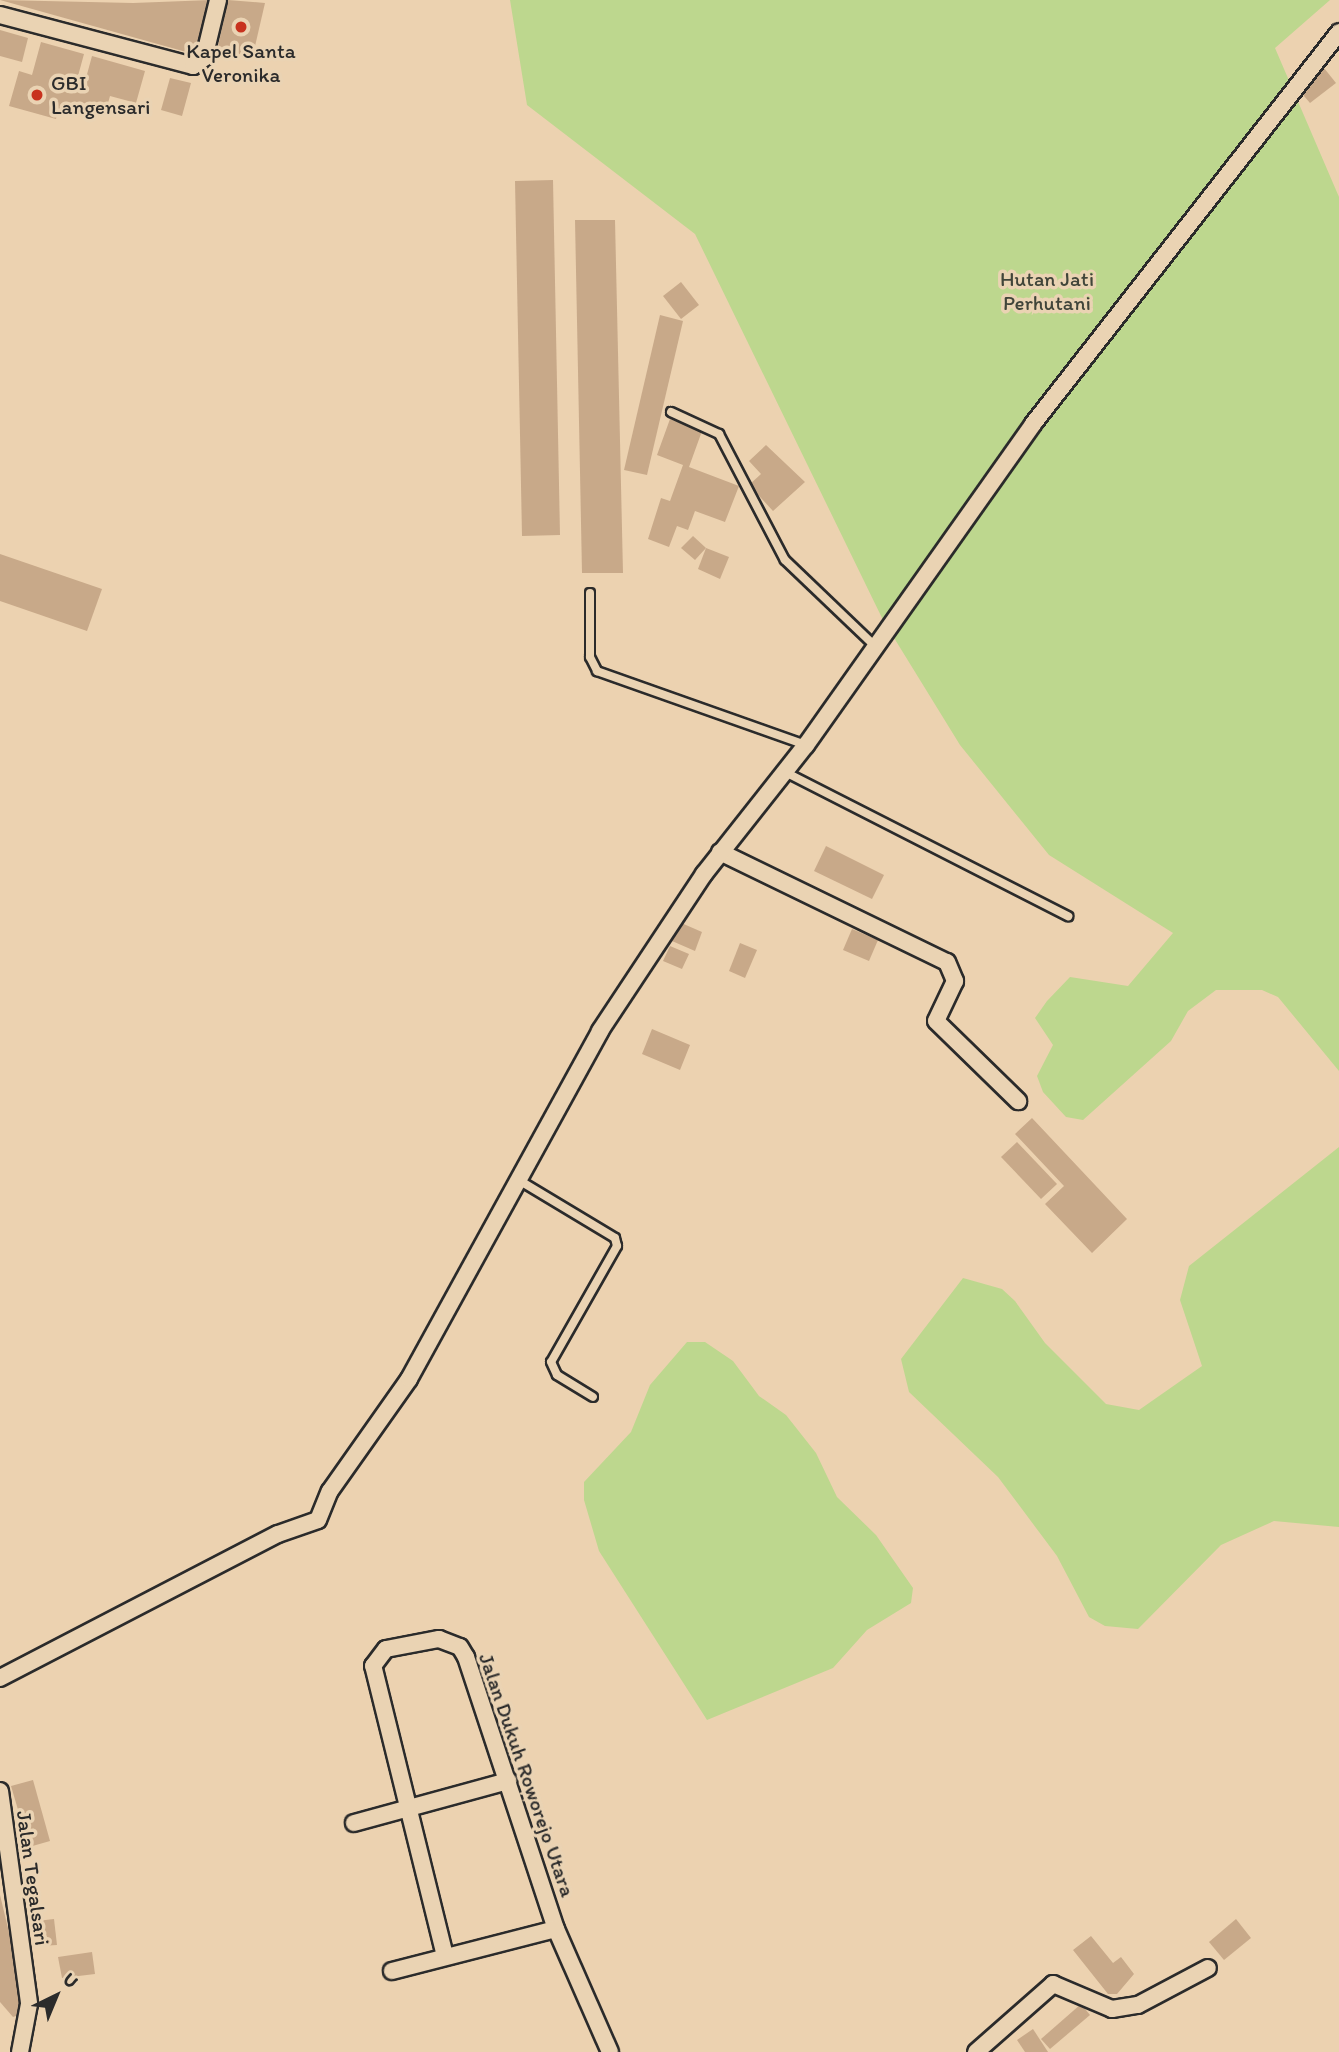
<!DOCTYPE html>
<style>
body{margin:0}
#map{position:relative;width:1339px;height:2052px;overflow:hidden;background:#ecd2b0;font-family:Itim,sans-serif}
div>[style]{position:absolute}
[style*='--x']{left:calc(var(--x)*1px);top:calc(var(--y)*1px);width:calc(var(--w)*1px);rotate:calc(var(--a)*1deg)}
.green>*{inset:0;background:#bdd78e}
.building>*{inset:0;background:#c8a989}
.roads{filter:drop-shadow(2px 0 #2b2b2b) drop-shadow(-2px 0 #2b2b2b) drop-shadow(0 2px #2b2b2b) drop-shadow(0 -2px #2b2b2b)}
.lane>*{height:8px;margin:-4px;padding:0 4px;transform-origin:4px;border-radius:4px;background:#ead3b3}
.street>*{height:16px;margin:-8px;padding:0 8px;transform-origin:8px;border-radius:8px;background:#ead3b3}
.dots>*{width:19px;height:19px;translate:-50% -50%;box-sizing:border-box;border:4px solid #ead3b3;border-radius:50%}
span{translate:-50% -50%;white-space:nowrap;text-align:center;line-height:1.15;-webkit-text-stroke:7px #ead3b3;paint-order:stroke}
.poi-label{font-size:21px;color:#2b2b2b}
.left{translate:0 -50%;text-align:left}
.park-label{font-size:21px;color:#41453a}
.street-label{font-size:21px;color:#2b2b2b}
.north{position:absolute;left:21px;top:1961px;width:70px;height:70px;-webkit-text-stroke:5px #ead3b3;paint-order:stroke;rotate:43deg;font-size:19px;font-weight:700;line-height:28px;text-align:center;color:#2b2b2b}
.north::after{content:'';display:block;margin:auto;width:24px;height:32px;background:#2b2b2b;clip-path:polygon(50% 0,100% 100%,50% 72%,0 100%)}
</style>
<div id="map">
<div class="green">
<div style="clip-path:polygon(510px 0,1330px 0,1275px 48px,1339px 197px,1339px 1071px,1278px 997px,1262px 990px,1216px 990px,1188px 1011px,1171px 1041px,1083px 1120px,1066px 1117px,1043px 1092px,1037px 1076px,1053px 1045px,1035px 1018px,1047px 1001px,1070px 977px,1128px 986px,1173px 933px,1049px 855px,960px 745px,883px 620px,695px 234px,527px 105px)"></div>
<div style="clip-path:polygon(1339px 1147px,1339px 1527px,1274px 1521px,1221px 1545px,1138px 1629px,1105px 1626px,1089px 1617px,1057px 1556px,998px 1477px,909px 1392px,901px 1359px,963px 1278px,1002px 1289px,1015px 1301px,1045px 1343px,1106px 1404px,1139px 1410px,1202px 1366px,1180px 1300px,1189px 1266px)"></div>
<div style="clip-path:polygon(687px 1342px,705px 1342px,733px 1361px,759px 1396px,786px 1415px,816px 1453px,837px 1497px,876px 1535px,913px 1588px,911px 1603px,867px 1630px,833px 1668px,707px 1720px,599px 1551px,584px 1500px,584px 1482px,631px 1432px,650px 1385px)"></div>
</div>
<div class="building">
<div style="clip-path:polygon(0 0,133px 3px,211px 0,197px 55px)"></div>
<div style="clip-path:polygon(228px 0,265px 3px,252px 59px,217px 51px)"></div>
<div style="clip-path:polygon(0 30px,28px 38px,22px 62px,0 56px)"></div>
<div style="clip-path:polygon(41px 42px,84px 54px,75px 87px,83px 89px,92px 56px,145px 71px,136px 103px,110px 96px,105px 114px,87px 109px,85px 117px,58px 110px,56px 119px,9px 106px,19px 71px,32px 75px)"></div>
<div style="clip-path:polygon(1324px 68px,1336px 83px,1310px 103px,1298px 89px)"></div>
<div style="clip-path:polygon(170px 78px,191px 83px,182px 116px,161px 110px)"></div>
<div style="clip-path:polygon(553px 180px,560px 535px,522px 536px,515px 181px)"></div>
<div style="clip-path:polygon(575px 220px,615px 220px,623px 573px,582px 573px)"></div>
<div style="clip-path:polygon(681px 282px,699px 305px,681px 319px,663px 296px)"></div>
<div style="clip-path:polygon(660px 315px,683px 321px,647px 475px,624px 470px)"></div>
<div style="clip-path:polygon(670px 419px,702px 431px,689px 467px,739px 486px,725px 522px,695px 511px,688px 530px,677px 526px,669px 547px,648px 539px,661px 498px,670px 501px,683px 465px,657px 455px)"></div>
<div style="clip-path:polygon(766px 445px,805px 482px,773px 511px,749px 485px,761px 474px,749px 461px)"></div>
<div style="clip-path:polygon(693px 536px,706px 548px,695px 560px,681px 548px)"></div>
<div style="clip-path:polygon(706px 548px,729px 557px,720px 579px,698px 569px)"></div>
<div style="clip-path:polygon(0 554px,102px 589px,87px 631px,0 601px)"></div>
<div style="clip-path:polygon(826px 846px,884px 875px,872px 899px,814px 871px)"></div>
<div style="clip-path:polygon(679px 922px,702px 932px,695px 951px,672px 941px)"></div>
<div style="clip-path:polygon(852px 929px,878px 940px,869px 961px,843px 950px)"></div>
<div style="clip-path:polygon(740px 943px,757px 950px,745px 978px,729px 971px)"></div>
<div style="clip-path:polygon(670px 946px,689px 954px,682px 969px,663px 961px)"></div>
<div style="clip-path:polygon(652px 1029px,690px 1045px,680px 1070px,642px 1054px)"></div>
<div style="clip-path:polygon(1032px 1118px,1127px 1219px,1092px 1253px,1045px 1204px,1064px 1186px,1015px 1134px)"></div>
<div style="clip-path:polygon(1017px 1142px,1057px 1184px,1041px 1199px,1001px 1157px)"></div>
<div style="clip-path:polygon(33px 1780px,50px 1841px,29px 1847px,11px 1786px)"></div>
<div style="clip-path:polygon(0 1895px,26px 2003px,25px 2013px,13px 2017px,0 2002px)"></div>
<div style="clip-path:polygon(54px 1919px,57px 1945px,40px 1946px,37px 1921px)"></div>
<div style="clip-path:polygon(1236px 1919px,1251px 1938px,1224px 1960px,1209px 1942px)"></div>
<div style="clip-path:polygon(1091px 1936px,1113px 1963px,1121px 1957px,1134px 1974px,1117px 1994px,1108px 1994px,1073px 1950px)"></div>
<div style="clip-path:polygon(92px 1952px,95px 1974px,62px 1978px,58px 1957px)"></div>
<div style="clip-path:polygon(1081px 2004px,1090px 2015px,1050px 2049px,1041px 2039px)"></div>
<div style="clip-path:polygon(1033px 2029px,1048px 2052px,1025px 2052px,1017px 2040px)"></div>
</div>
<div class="roads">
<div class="lane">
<div style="--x:671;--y:412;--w:53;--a:24.6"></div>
<div style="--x:719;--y:434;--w:142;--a:62.4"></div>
<div style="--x:785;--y:560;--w:126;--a:43.7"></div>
<div style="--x:590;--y:593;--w:64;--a:90"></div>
<div style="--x:590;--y:657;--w:16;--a:63"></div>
<div style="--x:597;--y:671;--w:222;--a:19.5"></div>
<div style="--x:785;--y:772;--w:318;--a:27"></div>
<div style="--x:517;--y:1179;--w:114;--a:31"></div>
<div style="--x:615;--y:1238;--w:8;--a:76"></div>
<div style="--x:617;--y:1246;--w:133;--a:119.6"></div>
<div style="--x:551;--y:1362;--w:14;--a:65"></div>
<div style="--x:557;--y:1375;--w:42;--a:31.4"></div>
</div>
<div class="street">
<div style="--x:0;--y:15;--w:200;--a:14.8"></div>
<div style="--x:193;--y:66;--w:14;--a:-36"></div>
<div style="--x:204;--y:58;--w:60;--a:-76.4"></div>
<div style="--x:720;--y:852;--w:252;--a:25.9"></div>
<div style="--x:947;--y:962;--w:21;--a:67"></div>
<div style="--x:955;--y:981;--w:44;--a:115.4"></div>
<div style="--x:936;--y:1021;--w:115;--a:44.3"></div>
<div style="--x:0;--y:1678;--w:313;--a:-27.4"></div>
<div style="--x:278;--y:1534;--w:42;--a:-19.3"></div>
<div style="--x:318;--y:1520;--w:31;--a:-68"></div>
<div style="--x:330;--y:1491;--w:137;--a:-54.8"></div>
<div style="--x:409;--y:1379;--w:397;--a:-61.2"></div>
<div style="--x:600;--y:1031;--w:188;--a:-56.5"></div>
<div style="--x:704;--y:874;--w:164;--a:-51.7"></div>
<div style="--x:806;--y:745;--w:393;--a:-54.7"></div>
<div style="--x:1033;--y:424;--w:497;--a:-52"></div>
<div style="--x:0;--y:1791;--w:215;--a:82.2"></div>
<div style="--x:29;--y:2004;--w:49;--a:100.6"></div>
<div style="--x:354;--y:1823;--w:160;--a:-15.3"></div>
<div style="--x:445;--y:1956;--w:299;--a:-103.9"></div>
<div style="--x:373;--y:1666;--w:21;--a:-53"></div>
<div style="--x:386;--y:1649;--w:54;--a:-10.7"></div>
<div style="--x:439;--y:1639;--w:22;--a:21"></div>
<div style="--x:460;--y:1647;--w:12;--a:59"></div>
<div style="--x:466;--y:1657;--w:287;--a:71.7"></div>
<div style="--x:556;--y:1929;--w:134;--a:66.3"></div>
<div style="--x:392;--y:1971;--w:169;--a:-14.4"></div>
<div style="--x:976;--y:2052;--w:103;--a:-41.4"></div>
<div style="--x:1053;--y:1984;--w:64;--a:23"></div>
<div style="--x:1112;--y:2009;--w:26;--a:-9"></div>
<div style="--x:1138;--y:2005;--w:79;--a:-27.9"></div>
</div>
</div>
<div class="dots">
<div style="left:241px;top:27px;background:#c8321e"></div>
<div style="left:37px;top:95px;background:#c8321e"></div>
</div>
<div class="poi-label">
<span style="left:241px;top:63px">Kapel Santa<br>Veronika</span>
<span class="left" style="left:51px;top:95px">GBI<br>Langensari</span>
</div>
<div class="park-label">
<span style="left:1047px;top:291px">Hutan Jati<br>Perhutani</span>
</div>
<div class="street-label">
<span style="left:527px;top:1775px;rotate:71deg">Jalan Dukuh Roworejo Utara</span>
<span style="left:33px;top:1878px;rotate:82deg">Jalan Tegalsari</span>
</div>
<div class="north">U</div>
</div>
